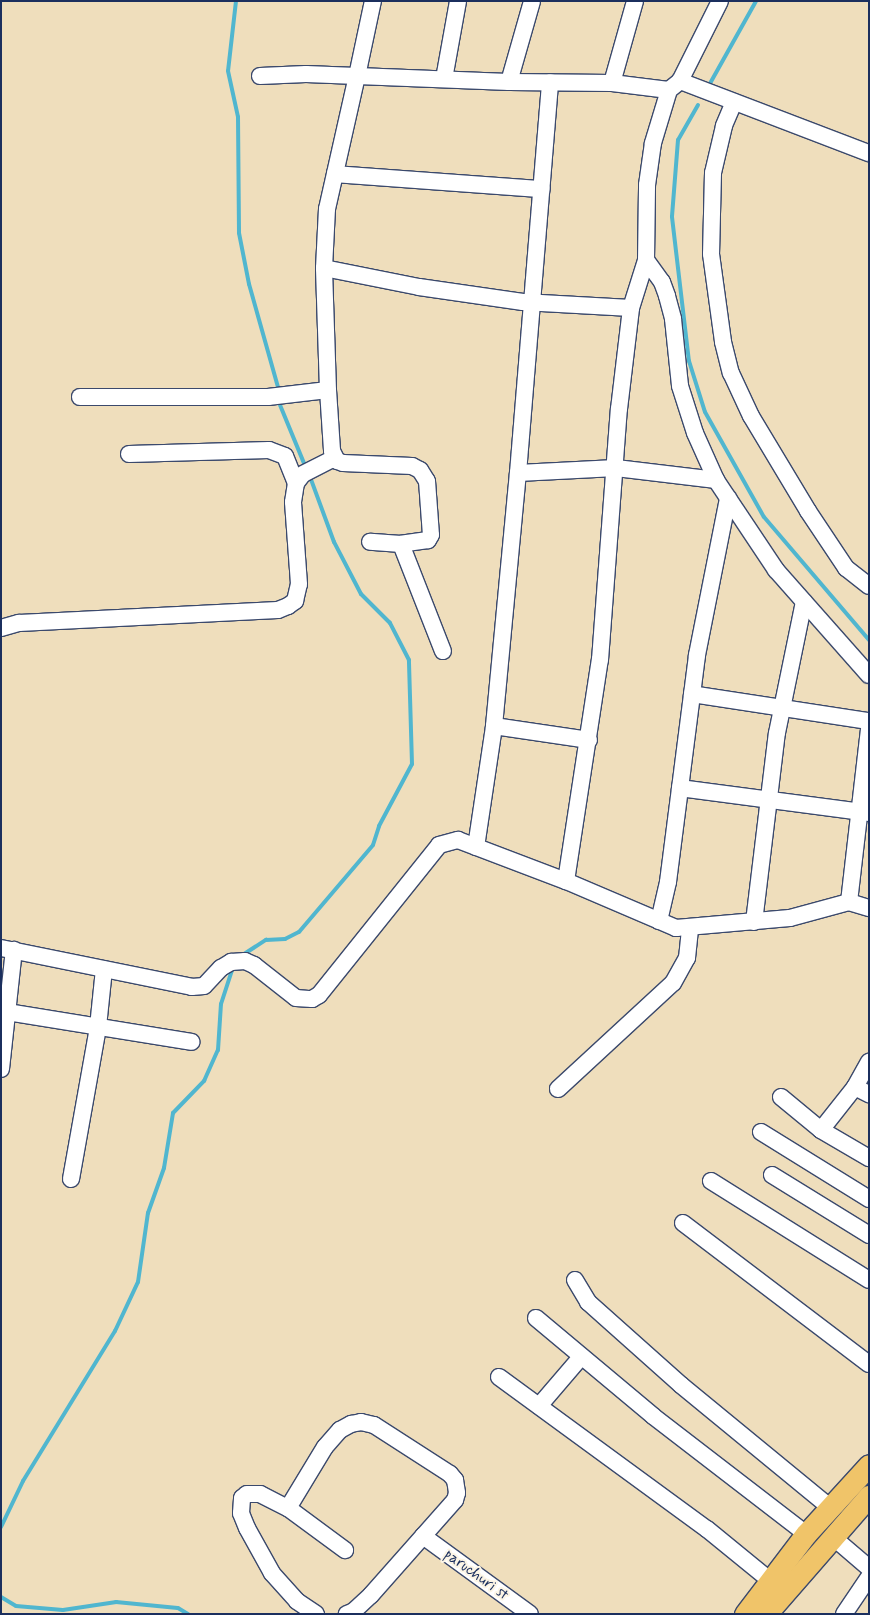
<!DOCTYPE html>
<style>
body{margin:0}
#map{position:relative;width:870px;height:1615px;overflow:hidden;background:#efdebc;font-family:Mynerve,sans-serif}
div>[style]{position:absolute}
[style*='--x']{left:calc(var(--x)*1px);top:calc(var(--y)*1px);width:calc(var(--w)*1px);rotate:calc(var(--a)*1deg)}
.stream>*{height:4px;margin:-2px;padding:0 2px;transform-origin:2px;border-radius:2px;background:#50b6cf}
.roads{filter:drop-shadow(1px 0 #3b496c) drop-shadow(-1px 0 #3b496c) drop-shadow(0 1px #3b496c) drop-shadow(0 -1px #3b496c)}
.minor>*{height:16px;margin:-8px;padding:0 8px;transform-origin:8px;border-radius:8px;background:#fff}
.major>*{height:21px;margin:-10.5px;padding:0 10.5px;transform-origin:10.5px;border-radius:10.5px;background:#f0c469}
span{translate:-50% -50%;white-space:nowrap;text-align:center;line-height:1.15;-webkit-text-stroke:4px #fcf5e5;paint-order:stroke}
.street-label{font-size:16px;color:#1b2f5e}
.frame{position:absolute;inset:0;border:2px solid #1b2f5e;pointer-events:none}
</style>
<div id="map">
<div class="stream">
<div style="--x:236;--y:1;--w:70;--a:96.5"></div>
<div style="--x:228;--y:71;--w:47;--a:77.7"></div>
<div style="--x:238;--y:117;--w:116;--a:89.5"></div>
<div style="--x:239;--y:233;--w:52;--a:78.9"></div>
<div style="--x:249;--y:284;--w:107;--a:74.3"></div>
<div style="--x:708;--y:87;--w:98;--a:-60.8"></div>
<div style="--x:698;--y:105;--w:40;--a:119.7"></div>
<div style="--x:678;--y:140;--w:77;--a:94.5"></div>
<div style="--x:672;--y:217;--w:145;--a:83.3"></div>
<div style="--x:689;--y:361;--w:53;--a:72.6"></div>
<div style="--x:705;--y:412;--w:120;--a:60.7"></div>
<div style="--x:764;--y:517;--w:162;--a:49.5"></div>
<div style="--x:280;--y:405;--w:68;--a:67.6"></div>
<div style="--x:241;--y:956;--w:30;--a:-33"></div>
<div style="--x:266;--y:940;--w:19;--a:-3"></div>
<div style="--x:285;--y:939;--w:16;--a:-27"></div>
<div style="--x:299;--y:932;--w:114;--a:-49.6"></div>
<div style="--x:373;--y:845;--w:20;--a:-72"></div>
<div style="--x:379;--y:826;--w:70;--a:-62"></div>
<div style="--x:412;--y:764;--w:104;--a:-91.7"></div>
<div style="--x:409;--y:660;--w:42;--a:-117.2"></div>
<div style="--x:390;--y:623;--w:41;--a:-135"></div>
<div style="--x:361;--y:594;--w:59;--a:-117.4"></div>
<div style="--x:334;--y:542;--w:72;--a:-110.2"></div>
<div style="--x:1;--y:1527;--w:51;--a:-64.4"></div>
<div style="--x:23;--y:1481;--w:176;--a:-58.5"></div>
<div style="--x:115;--y:1331;--w:54;--a:-64.9"></div>
<div style="--x:138;--y:1282;--w:70;--a:-81.8"></div>
<div style="--x:148;--y:1213;--w:48;--a:-70.4"></div>
<div style="--x:164;--y:1168;--w:56;--a:-80.7"></div>
<div style="--x:173;--y:1113;--w:45;--a:-45.9"></div>
<div style="--x:204;--y:1081;--w:34;--a:-66"></div>
<div style="--x:218;--y:1050;--w:46;--a:-86.3"></div>
<div style="--x:221;--y:1004;--w:38;--a:-72"></div>
<div style="--x:1;--y:1597;--w:17;--a:31"></div>
<div style="--x:16;--y:1606;--w:47;--a:4.9"></div>
<div style="--x:63;--y:1610;--w:54;--a:-8.6"></div>
<div style="--x:116;--y:1602;--w:62;--a:5.5"></div>
<div style="--x:178;--y:1608;--w:12;--a:31"></div>
</div>
<div class="roads">
<div class="minor">
<div style="--x:260;--y:76;--w:46;--a:-2.5"></div>
<div style="--x:306;--y:74;--w:51;--a:2.2"></div>
<div style="--x:357;--y:76;--w:77;--a:-78"></div>
<div style="--x:444;--y:79;--w:79;--a:-79.8"></div>
<div style="--x:680;--y:81;--w:89;--a:-63.4"></div>
<div style="--x:509;--y:82;--w:84;--a:-74.1"></div>
<div style="--x:612;--y:83;--w:85;--a:-74.3"></div>
<div style="--x:734;--y:102;--w:26;--a:113"></div>
<div style="--x:724;--y:126;--w:48;--a:103.2"></div>
<div style="--x:713;--y:173;--w:81;--a:91.4"></div>
<div style="--x:711;--y:254;--w:89;--a:82.2"></div>
<div style="--x:723;--y:342;--w:32;--a:76"></div>
<div style="--x:731;--y:373;--w:47;--a:65.1"></div>
<div style="--x:751;--y:416;--w:111;--a:59"></div>
<div style="--x:808;--y:511;--w:69;--a:56.3"></div>
<div style="--x:846;--y:568;--w:29;--a:38"></div>
<div style="--x:335;--y:174;--w:207;--a:4.2"></div>
<div style="--x:646;--y:260;--w:27;--a:54"></div>
<div style="--x:662;--y:282;--w:15;--a:70"></div>
<div style="--x:667;--y:296;--w:24;--a:75"></div>
<div style="--x:673;--y:319;--w:67;--a:84"></div>
<div style="--x:680;--y:386;--w:49;--a:72.3"></div>
<div style="--x:695;--y:433;--w:51;--a:65.9"></div>
<div style="--x:324;--y:268;--w:97;--a:11.3"></div>
<div style="--x:419;--y:287;--w:105;--a:8.2"></div>
<div style="--x:523;--y:302;--w:108;--a:3.2"></div>
<div style="--x:328;--y:390;--w:61;--a:86.2"></div>
<div style="--x:332;--y:451;--w:11;--a:63"></div>
<div style="--x:337;--y:461;--w:6;--a:18"></div>
<div style="--x:343;--y:463;--w:69;--a:2.5"></div>
<div style="--x:412;--y:466;--w:9;--a:27"></div>
<div style="--x:420;--y:470;--w:13;--a:58"></div>
<div style="--x:427;--y:481;--w:54;--a:85.8"></div>
<div style="--x:431;--y:535;--w:6;--a:121"></div>
<div style="--x:428;--y:540;--w:27;--a:172"></div>
<div style="--x:401;--y:544;--w:31;--a:-176"></div>
<div style="--x:80;--y:397;--w:188;--a:0"></div>
<div style="--x:268;--y:397;--w:60;--a:-6.7"></div>
<div style="--x:328;--y:390;--w:122;--a:-91.9"></div>
<div style="--x:324;--y:268;--w:59;--a:-87.1"></div>
<div style="--x:327;--y:209;--w:136;--a:-77.3"></div>
<div style="--x:357;--y:76;--w:152;--a:2.3"></div>
<div style="--x:509;--y:82;--w:103;--a:0.6"></div>
<div style="--x:612;--y:83;--w:57;--a:7"></div>
<div style="--x:669;--y:90;--w:14;--a:-39"></div>
<div style="--x:680;--y:81;--w:202;--a:20.9"></div>
<div style="--x:129;--y:454;--w:140;--a:-1.6"></div>
<div style="--x:269;--y:450;--w:17;--a:21"></div>
<div style="--x:285;--y:456;--w:29;--a:68"></div>
<div style="--x:518;--y:473;--w:98;--a:-2.9"></div>
<div style="--x:616;--y:468;--w:101;--a:6.8"></div>
<div style="--x:716;--y:480;--w:108;--a:56.3"></div>
<div style="--x:776;--y:570;--w:140;--a:48.5"></div>
<div style="--x:401;--y:544;--w:115;--a:68.6"></div>
<div style="--x:1;--y:628;--w:19;--a:-16"></div>
<div style="--x:19;--y:623;--w:259;--a:-2.9"></div>
<div style="--x:278;--y:610;--w:11;--a:-22"></div>
<div style="--x:288;--y:606;--w:9;--a:-36"></div>
<div style="--x:295;--y:601;--w:17;--a:-77"></div>
<div style="--x:299;--y:584;--w:82;--a:-94.2"></div>
<div style="--x:293;--y:502;--w:19;--a:-81"></div>
<div style="--x:296;--y:483;--w:11;--a:-52"></div>
<div style="--x:303;--y:474;--w:35;--a:-27"></div>
<div style="--x:692;--y:694;--w:179;--a:8.7"></div>
<div style="--x:494;--y:726;--w:96;--a:8.4"></div>
<div style="--x:680;--y:788;--w:191;--a:7.5"></div>
<div style="--x:476;--y:847;--w:122;--a:-81.5"></div>
<div style="--x:494;--y:726;--w:254;--a:-84.6"></div>
<div style="--x:518;--y:473;--w:392;--a:-85.3"></div>
<div style="--x:566;--y:881;--w:224;--a:-81.3"></div>
<div style="--x:600;--y:660;--w:252;--a:-85.7"></div>
<div style="--x:619;--y:409;--w:102;--a:-83.2"></div>
<div style="--x:631;--y:308;--w:50;--a:-72.6"></div>
<div style="--x:646;--y:260;--w:75;--a:-89.2"></div>
<div style="--x:647;--y:185;--w:42;--a:-81.9"></div>
<div style="--x:653;--y:143;--w:55;--a:-73.2"></div>
<div style="--x:849;--y:902;--w:174;--a:-83.4"></div>
<div style="--x:659;--y:921;--w:40;--a:-77"></div>
<div style="--x:668;--y:882;--w:229;--a:-82.7"></div>
<div style="--x:697;--y:655;--w:160;--a:-78.8"></div>
<div style="--x:754;--y:922;--w:190;--a:-83.1"></div>
<div style="--x:777;--y:733;--w:134;--a:-78.4"></div>
<div style="--x:1;--y:948;--w:195;--a:11.5"></div>
<div style="--x:192;--y:987;--w:12;--a:-5"></div>
<div style="--x:204;--y:986;--w:25;--a:-47"></div>
<div style="--x:221;--y:968;--w:12;--a:-31"></div>
<div style="--x:231;--y:962;--w:14;--a:-4"></div>
<div style="--x:245;--y:961;--w:10;--a:24"></div>
<div style="--x:254;--y:965;--w:53;--a:38.2"></div>
<div style="--x:296;--y:998;--w:16;--a:4"></div>
<div style="--x:312;--y:999;--w:8;--a:-30"></div>
<div style="--x:319;--y:995;--w:192;--a:-51.3"></div>
<div style="--x:439;--y:845;--w:20;--a:-15"></div>
<div style="--x:458;--y:840;--w:116;--a:20.8"></div>
<div style="--x:566;--y:881;--w:120;--a:23.1"></div>
<div style="--x:676;--y:928;--w:114;--a:-5"></div>
<div style="--x:790;--y:918;--w:61;--a:-15.2"></div>
<div style="--x:849;--y:902;--w:21;--a:17"></div>
<div style="--x:1;--y:1011;--w:193;--a:9.2"></div>
<div style="--x:1;--y:1069;--w:120;--a:-83.8"></div>
<div style="--x:855;--y:1087;--w:16;--a:27"></div>
<div style="--x:558;--y:1089;--w:156;--a:-42.7"></div>
<div style="--x:673;--y:983;--w:29;--a:-61"></div>
<div style="--x:687;--y:958;--w:31;--a:-84"></div>
<div style="--x:781;--y:1097;--w:52;--a:39.5"></div>
<div style="--x:821;--y:1130;--w:56;--a:30.3"></div>
<div style="--x:821;--y:1130;--w:55;--a:-51.7"></div>
<div style="--x:855;--y:1087;--w:29;--a:-61"></div>
<div style="--x:761;--y:1132;--w:127;--a:31.8"></div>
<div style="--x:772;--y:1175;--w:114;--a:31.7"></div>
<div style="--x:71;--y:1179;--w:154;--a:-79.9"></div>
<div style="--x:98;--y:1027;--w:58;--a:-84.1"></div>
<div style="--x:711;--y:1181;--w:186;--a:32.1"></div>
<div style="--x:683;--y:1223;--w:233;--a:37.2"></div>
<div style="--x:575;--y:1280;--w:26;--a:59"></div>
<div style="--x:588;--y:1302;--w:125;--a:41.7"></div>
<div style="--x:681;--y:1385;--w:195;--a:39.4"></div>
<div style="--x:536;--y:1318;--w:153;--a:39.9"></div>
<div style="--x:653;--y:1416;--w:193;--a:37.6"></div>
<div style="--x:499;--y:1377;--w:258;--a:36.2"></div>
<div style="--x:707;--y:1529;--w:84;--a:39.2"></div>
<div style="--x:539;--y:1406;--w:65;--a:-49.4"></div>
<div style="--x:288;--y:1508;--w:71;--a:-58.8"></div>
<div style="--x:325;--y:1447;--w:23;--a:-49"></div>
<div style="--x:340;--y:1430;--w:13;--a:-29"></div>
<div style="--x:351;--y:1424;--w:10;--a:-11"></div>
<div style="--x:361;--y:1422;--w:13;--a:13"></div>
<div style="--x:374;--y:1425;--w:90;--a:32.8"></div>
<div style="--x:450;--y:1474;--w:8;--a:50"></div>
<div style="--x:455;--y:1480;--w:13;--a:81"></div>
<div style="--x:457;--y:1493;--w:7;--a:106"></div>
<div style="--x:455;--y:1500;--w:127;--a:131.5"></div>
<div style="--x:371;--y:1595;--w:23;--a:137"></div>
<div style="--x:354;--y:1611;--w:8;--a:157"></div>
<div style="--x:423;--y:1536;--w:132;--a:36.1"></div>
<div style="--x:834;--y:1538;--w:46;--a:40.6"></div>
<div style="--x:316;--y:1614;--w:23;--a:-146"></div>
<div style="--x:297;--y:1601;--w:38;--a:-132"></div>
<div style="--x:272;--y:1573;--w:51;--a:-119.1"></div>
<div style="--x:247;--y:1528;--w:16;--a:-112"></div>
<div style="--x:241;--y:1513;--w:15;--a:-86"></div>
<div style="--x:242;--y:1498;--w:6;--a:-39"></div>
<div style="--x:247;--y:1494;--w:13;--a:0"></div>
<div style="--x:260;--y:1494;--w:31;--a:27"></div>
<div style="--x:288;--y:1508;--w:71;--a:36.4"></div>
<div style="--x:844;--y:1614;--w:45;--a:-56"></div>
</div>
<div class="major">
<div style="--x:745;--y:1614;--w:101;--a:-52.7"></div>
<div style="--x:806;--y:1534;--w:93;--a:-47.6"></div>
<div style="--x:766;--y:1614;--w:157;--a:-48.9"></div>
</div>
</div>
<div class="street-label">
<span style="left:476px;top:1575px;rotate:36deg">paruchuri st</span>
</div>
<div class="frame"></div>
</div>
